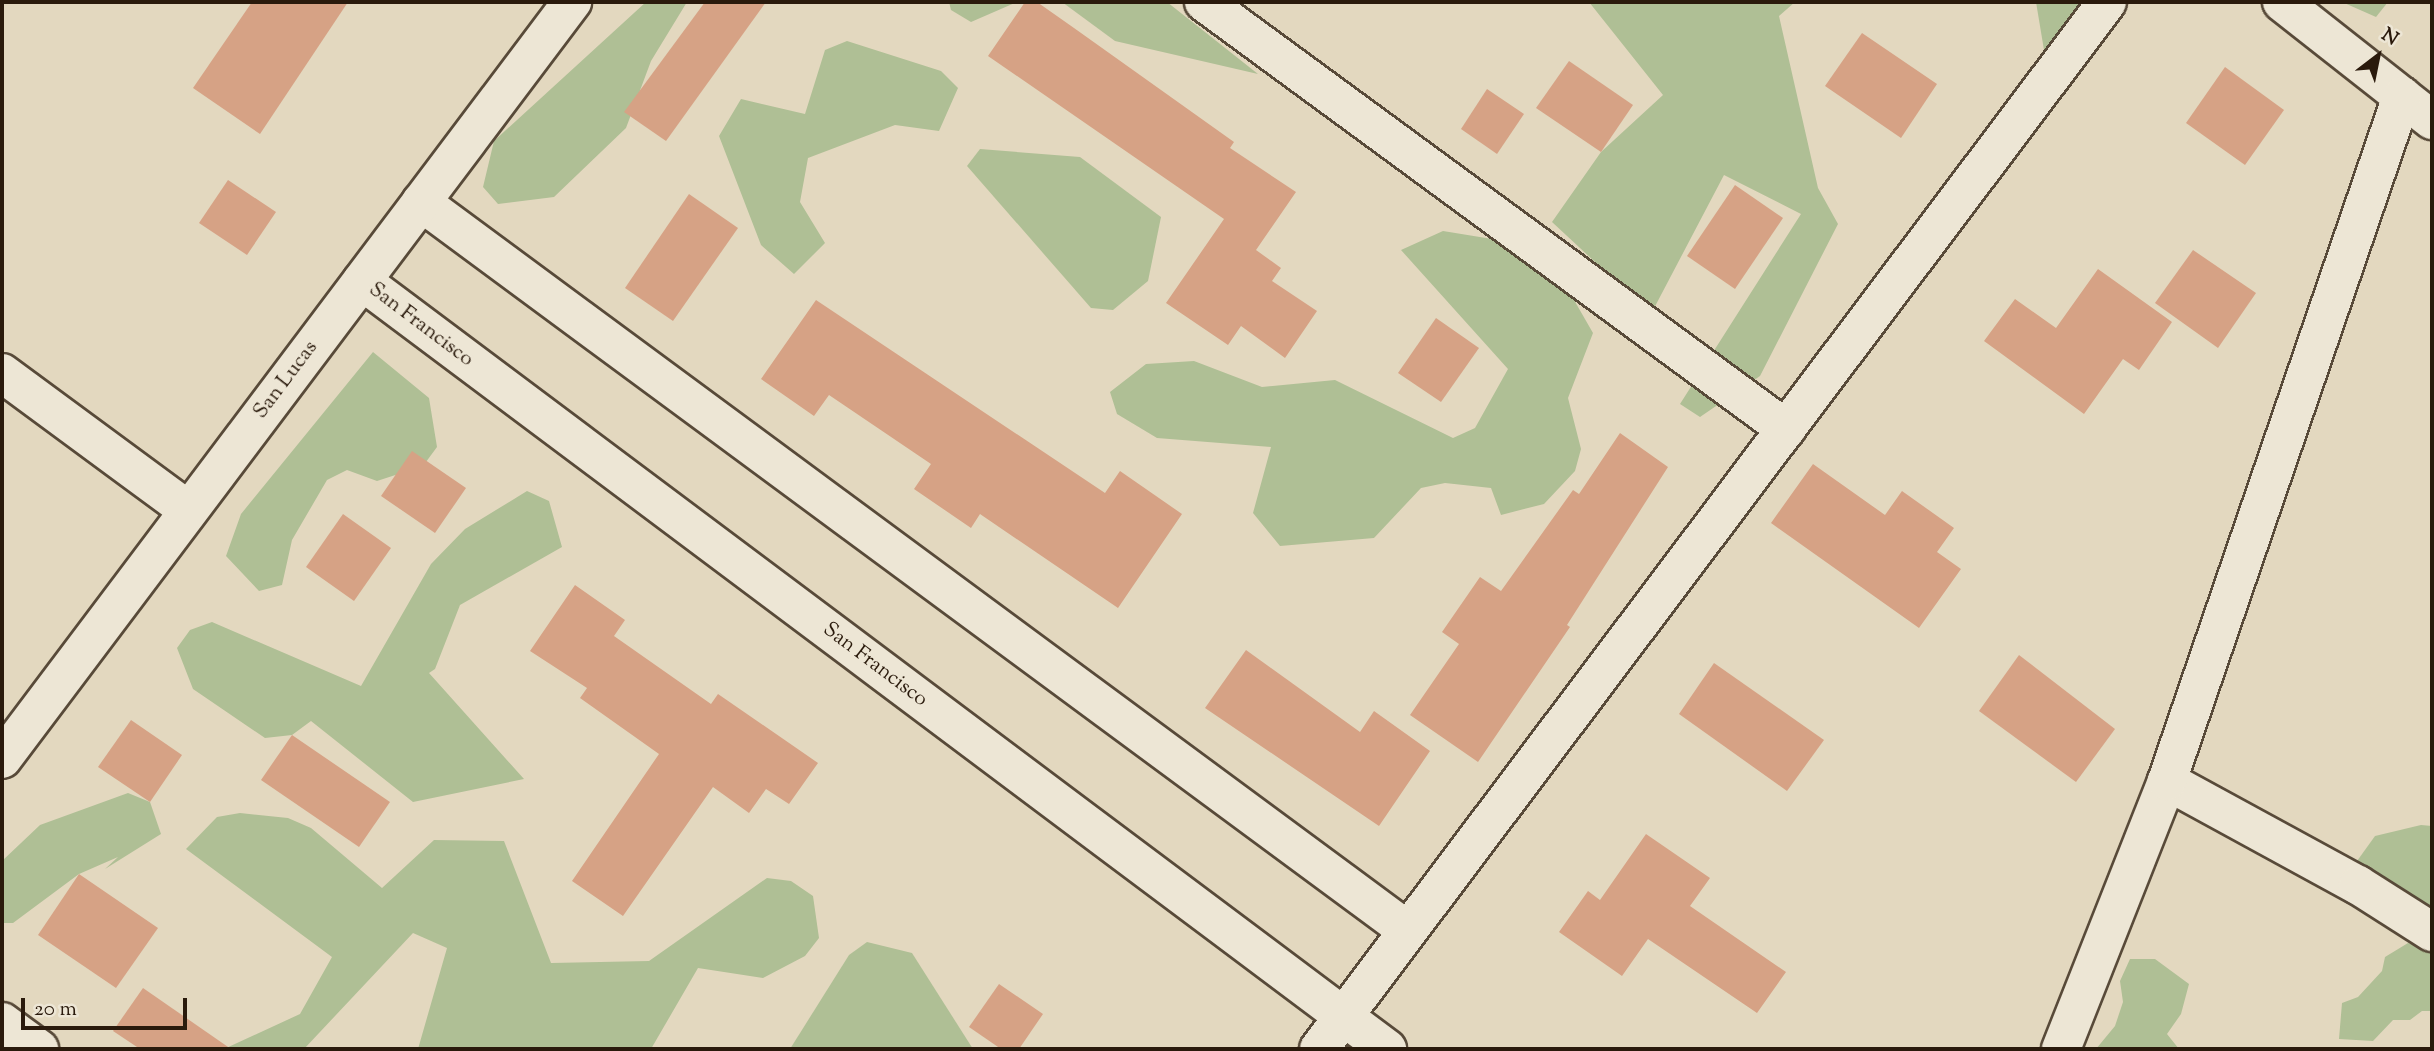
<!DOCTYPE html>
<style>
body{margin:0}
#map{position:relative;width:2434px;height:1051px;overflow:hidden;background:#e3d8bf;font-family:"Sorts Mill Goudy",serif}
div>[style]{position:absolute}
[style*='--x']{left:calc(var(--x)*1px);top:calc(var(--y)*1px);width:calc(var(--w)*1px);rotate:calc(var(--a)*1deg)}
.green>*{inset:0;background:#afbf95}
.building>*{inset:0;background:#d6a285}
.roads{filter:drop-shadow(2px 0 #584a39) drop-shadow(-2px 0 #584a39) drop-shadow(0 2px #584a39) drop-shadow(0 -2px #584a39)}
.minor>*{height:38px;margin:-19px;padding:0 19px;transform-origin:19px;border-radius:19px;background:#ede6d5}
span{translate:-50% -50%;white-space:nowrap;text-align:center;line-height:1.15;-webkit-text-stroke:5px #ede6d5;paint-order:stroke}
.street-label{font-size:21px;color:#2a1a0c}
.frame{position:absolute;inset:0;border:4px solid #2a1a0c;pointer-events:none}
.north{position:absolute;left:2343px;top:21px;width:70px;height:70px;-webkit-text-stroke:5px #ede6d5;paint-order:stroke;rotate:32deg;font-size:19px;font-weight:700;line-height:28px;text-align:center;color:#2a1a0c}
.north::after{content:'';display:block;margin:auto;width:24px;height:32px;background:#2a1a0c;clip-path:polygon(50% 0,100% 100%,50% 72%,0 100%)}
.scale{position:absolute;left:21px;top:998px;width:166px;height:32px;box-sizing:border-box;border:4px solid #2a1a0c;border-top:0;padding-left:9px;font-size:21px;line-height:24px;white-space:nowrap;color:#2a1a0c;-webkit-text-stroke:5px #ede6d5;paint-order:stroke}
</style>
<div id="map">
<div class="green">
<div style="clip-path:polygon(646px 2px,687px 2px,651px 61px,626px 128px,554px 197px,498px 204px,483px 187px,494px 141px)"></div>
<div style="clip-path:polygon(949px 2px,1017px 2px,971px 22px,951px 10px)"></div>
<div style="clip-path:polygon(1062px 2px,1167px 2px,1258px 74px,1115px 41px)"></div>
<div style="clip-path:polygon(1589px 2px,1795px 2px,1779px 16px,1818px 188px,1838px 224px,1760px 376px,1700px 417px,1680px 404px,1801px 214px,1724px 175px,1651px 314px,1552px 222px,1601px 152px,1663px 95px)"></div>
<div style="clip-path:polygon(2036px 2px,2100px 2px,2045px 56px)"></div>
<div style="clip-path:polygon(2342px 2px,2388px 2px,2376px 17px)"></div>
<div style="clip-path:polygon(847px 41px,941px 71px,958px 88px,939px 131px,895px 125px,808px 158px,800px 202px,825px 243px,794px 274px,761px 245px,719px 136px,741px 99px,805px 114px,825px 50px)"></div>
<div style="clip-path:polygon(980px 149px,1080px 157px,1161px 217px,1148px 281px,1113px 310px,1091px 308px,967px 166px)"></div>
<div style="clip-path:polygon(1443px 231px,1492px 239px,1570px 293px,1593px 333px,1568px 398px,1581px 449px,1575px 471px,1544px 504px,1501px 515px,1491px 488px,1445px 483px,1421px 488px,1374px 538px,1280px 546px,1253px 513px,1271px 447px,1157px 438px,1117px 414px,1110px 392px,1146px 364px,1194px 361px,1262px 387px,1335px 380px,1453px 438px,1475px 428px,1508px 369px,1401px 250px)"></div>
<div style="clip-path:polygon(373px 352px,429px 398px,437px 447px,423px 466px,377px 481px,347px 470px,327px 480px,292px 540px,282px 585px,259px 591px,226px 556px,241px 514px)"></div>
<div style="clip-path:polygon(527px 491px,549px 501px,562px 547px,460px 605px,435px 669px,429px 673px,524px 779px,413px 802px,311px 721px,292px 735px,265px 738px,193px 689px,177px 648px,190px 630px,212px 622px,361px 686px,431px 564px,465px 529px)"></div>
<div style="clip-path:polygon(128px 793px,150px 802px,161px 834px,105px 869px,118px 857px,79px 874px,13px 923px,2px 923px,2px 861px,40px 825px)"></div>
<div style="clip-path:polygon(240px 813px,288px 818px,311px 828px,382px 888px,434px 840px,504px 841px,551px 963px,649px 961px,767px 878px,791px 881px,813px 896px,819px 938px,805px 956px,763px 978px,698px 968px,651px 1049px,418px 1049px,447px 948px,413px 933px,304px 1049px,224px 1049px,300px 1014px,332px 957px,186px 849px,217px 817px)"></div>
<div style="clip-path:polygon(2421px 825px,2432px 826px,2432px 932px,2347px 875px,2375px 836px)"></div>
<div style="clip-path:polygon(867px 942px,912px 953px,973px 1049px,790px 1049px,849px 955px)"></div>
<div style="clip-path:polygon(2408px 943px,2424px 948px,2432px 943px,2432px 1011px,2422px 1011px,2410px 1020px,2393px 1020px,2373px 1041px,2339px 1039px,2342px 1003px,2358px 997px,2382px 971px,2385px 957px)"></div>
<div style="clip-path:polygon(2130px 959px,2155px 959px,2189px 984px,2181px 1014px,2167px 1034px,2179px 1049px,2096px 1049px,2115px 1026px,2123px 1002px,2120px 981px)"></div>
</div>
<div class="building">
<div style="clip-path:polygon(252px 2px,348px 2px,260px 134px,193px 88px)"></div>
<div style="clip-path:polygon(705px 2px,766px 2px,666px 141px,624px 112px)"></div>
<div style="clip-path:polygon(1025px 2px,1037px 2px,1074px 28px,1234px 142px,1230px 148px,1296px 192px,1256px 250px,1281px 268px,1272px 281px,1317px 311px,1285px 358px,1241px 326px,1228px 345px,1166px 303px,1224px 219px,988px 56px)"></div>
<div style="clip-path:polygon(1862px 33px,1937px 84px,1901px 138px,1825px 86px)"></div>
<div style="clip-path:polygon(1569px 61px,1633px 105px,1601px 152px,1536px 108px)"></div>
<div style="clip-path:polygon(2225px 67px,2284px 110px,2245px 165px,2186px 123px)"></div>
<div style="clip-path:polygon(1487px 89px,1524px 114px,1497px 154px,1461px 129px)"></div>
<div style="clip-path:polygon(228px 180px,276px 212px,247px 255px,199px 223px)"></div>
<div style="clip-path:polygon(1735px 185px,1783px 218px,1735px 289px,1687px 256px)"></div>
<div style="clip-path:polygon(689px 194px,738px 228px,673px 321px,625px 288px)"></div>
<div style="clip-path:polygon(2193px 250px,2256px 293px,2218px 348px,2155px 303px)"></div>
<div style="clip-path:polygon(2098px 269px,2172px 322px,2139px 370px,2123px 359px,2084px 414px,1984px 341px,2015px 299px,2056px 328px)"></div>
<div style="clip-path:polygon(816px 300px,1105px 493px,1120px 471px,1182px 514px,1118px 608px,980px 514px,971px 528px,914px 489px,931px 464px,829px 395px,814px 416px,761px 379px)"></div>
<div style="clip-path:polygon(1436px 318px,1479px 348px,1441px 402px,1398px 373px)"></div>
<div style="clip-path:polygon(1620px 433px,1668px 467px,1567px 625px,1570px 627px,1478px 762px,1410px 715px,1459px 644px,1442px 632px,1480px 577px,1501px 591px,1573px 490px,1579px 494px)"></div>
<div style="clip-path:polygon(412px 451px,466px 488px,435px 533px,381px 496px)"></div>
<div style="clip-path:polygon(1813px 464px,1885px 515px,1902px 491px,1954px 528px,1937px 552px,1961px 569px,1919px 628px,1771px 523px)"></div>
<div style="clip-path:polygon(343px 514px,391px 548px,354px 601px,306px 567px)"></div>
<div style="clip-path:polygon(575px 585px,625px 620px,614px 636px,711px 704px,718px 694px,818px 763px,789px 804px,766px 789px,749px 813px,713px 787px,623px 916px,572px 881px,659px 754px,580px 698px,587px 688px,530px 651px)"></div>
<div style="clip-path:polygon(1246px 650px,1360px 732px,1374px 711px,1430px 751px,1379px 826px,1205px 708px)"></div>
<div style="clip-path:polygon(2019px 655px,2115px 729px,2076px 782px,1979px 711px)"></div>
<div style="clip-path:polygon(1714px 663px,1824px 740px,1787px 791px,1679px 714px)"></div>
<div style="clip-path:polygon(131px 720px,182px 755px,150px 802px,98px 767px)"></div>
<div style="clip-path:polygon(292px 735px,390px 802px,359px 847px,261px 780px)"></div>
<div style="clip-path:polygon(1646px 834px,1710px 878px,1690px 906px,1786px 972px,1757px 1013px,1648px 939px,1622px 976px,1559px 932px,1588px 891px,1600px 900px)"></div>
<div style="clip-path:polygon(79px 874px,158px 928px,116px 988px,38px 935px)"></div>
<div style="clip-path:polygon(999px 984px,1043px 1014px,1019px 1049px,1001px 1049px,969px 1027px)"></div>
<div style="clip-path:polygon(143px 988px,231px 1049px,140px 1049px,113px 1031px)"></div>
</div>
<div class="roads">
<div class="minor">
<div style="--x:1204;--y:2;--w:722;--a:36.27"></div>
<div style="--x:2282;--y:2;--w:191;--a:38.2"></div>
<div style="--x:421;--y:202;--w:1226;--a:36.44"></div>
<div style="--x:362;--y:281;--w:1281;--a:36.84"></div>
<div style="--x:2;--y:373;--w:231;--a:36.4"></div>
<div style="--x:2;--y:759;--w:948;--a:-53.02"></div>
<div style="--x:2167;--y:781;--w:217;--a:28.6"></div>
<div style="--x:2358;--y:885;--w:88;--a:32.4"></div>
<div style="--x:2;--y:1022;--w:46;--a:36.1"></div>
<div style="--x:1319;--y:1049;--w:1310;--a:-53.03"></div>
<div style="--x:2061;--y:1049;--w:288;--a:-68.4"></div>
<div style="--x:2167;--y:781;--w:724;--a:-71.06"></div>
</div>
</div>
<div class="street-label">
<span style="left:421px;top:325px;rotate:37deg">San Francisco</span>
<span style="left:286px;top:380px;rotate:-53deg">San Lucas</span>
<span style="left:875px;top:665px;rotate:37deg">San Francisco</span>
</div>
<div class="frame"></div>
<div class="north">N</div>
<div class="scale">20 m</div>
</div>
